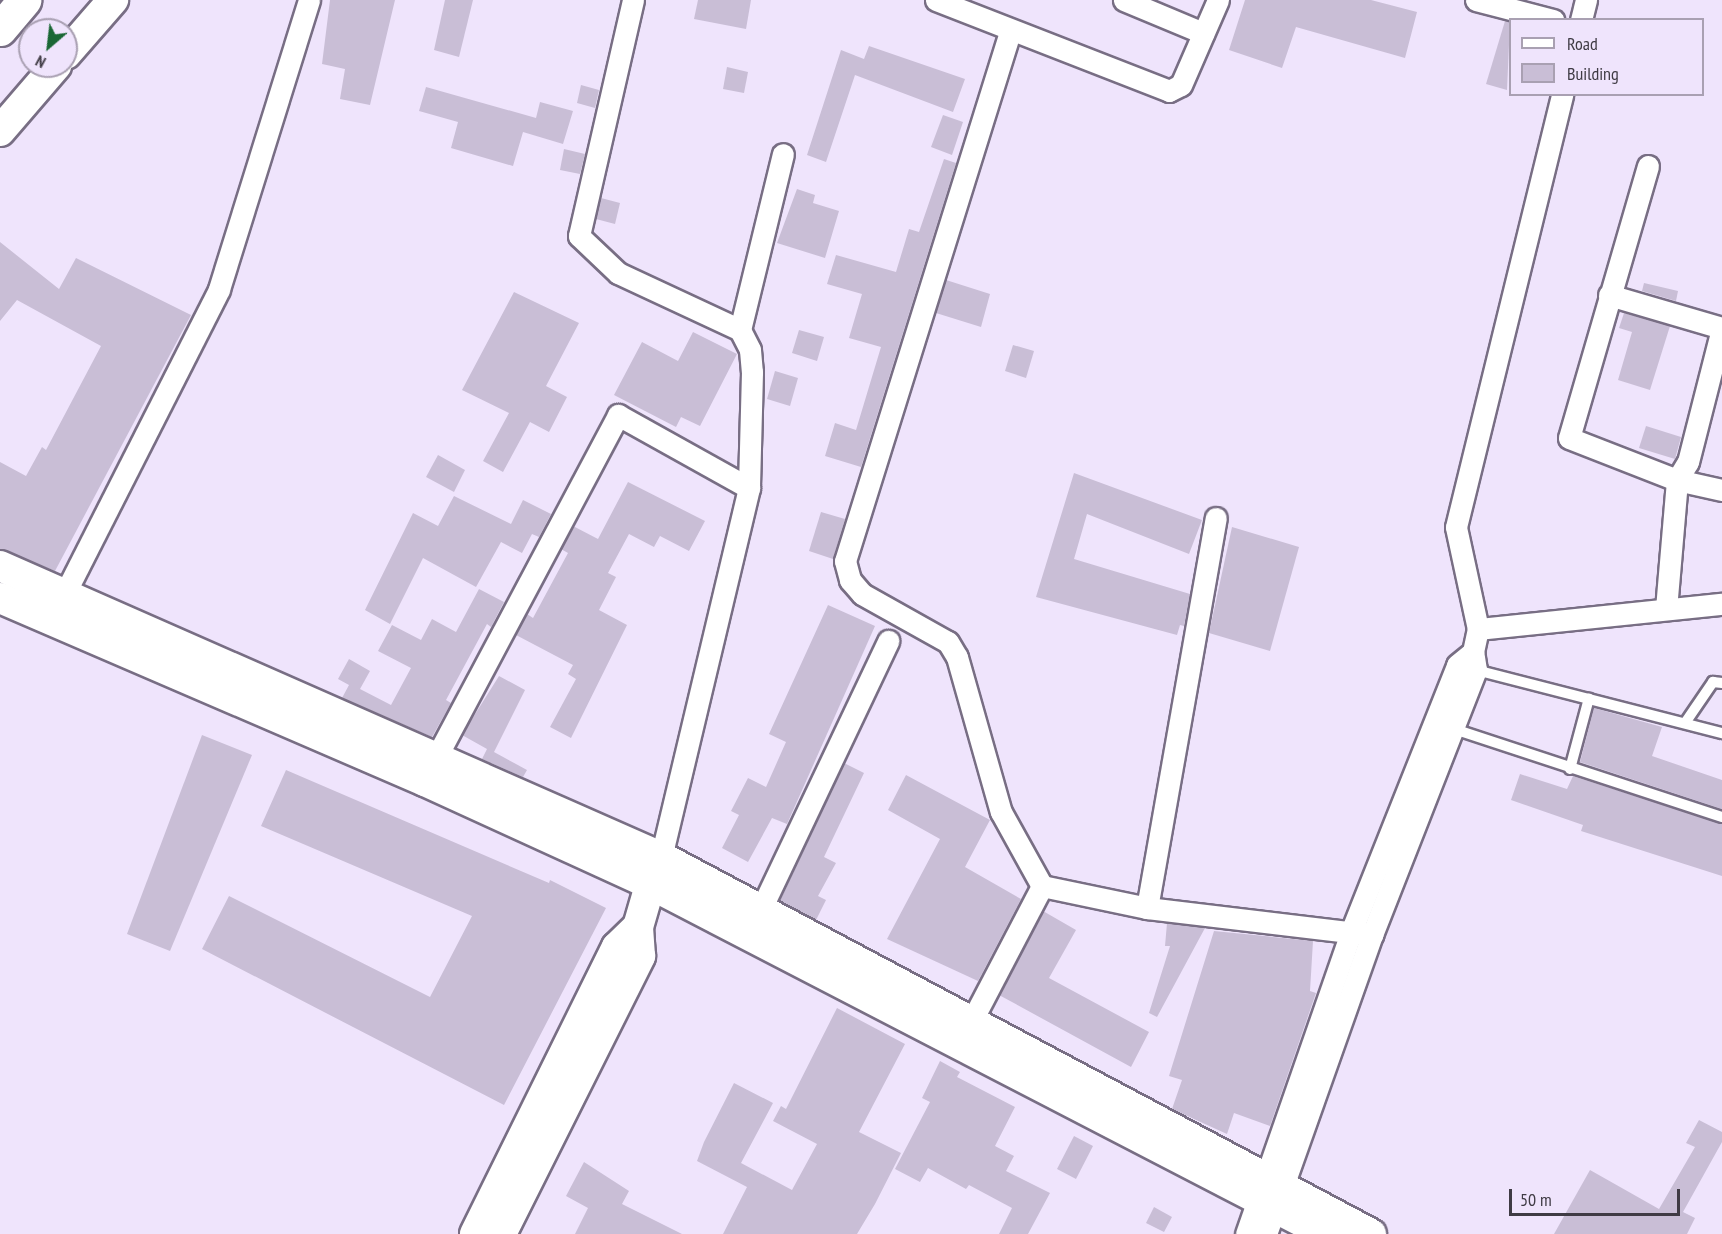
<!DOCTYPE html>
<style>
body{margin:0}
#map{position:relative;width:1722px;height:1234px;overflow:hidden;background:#efe4fc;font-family:"PT Sans Narrow",sans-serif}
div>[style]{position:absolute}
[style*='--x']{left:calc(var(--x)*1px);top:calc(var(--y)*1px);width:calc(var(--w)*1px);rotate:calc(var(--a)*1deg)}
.building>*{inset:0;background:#c9bed6}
.roads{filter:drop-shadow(2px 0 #786e84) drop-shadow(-2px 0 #786e84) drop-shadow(0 2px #786e84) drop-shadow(0 -2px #786e84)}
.lane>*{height:10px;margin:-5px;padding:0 5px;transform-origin:5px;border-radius:5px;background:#fff}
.street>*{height:21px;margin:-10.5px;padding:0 10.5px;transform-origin:10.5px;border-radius:10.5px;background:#fff}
.secondary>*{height:30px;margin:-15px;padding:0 15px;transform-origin:15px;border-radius:15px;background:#fff}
.highway>*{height:33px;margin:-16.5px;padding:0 16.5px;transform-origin:16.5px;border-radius:16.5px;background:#fff}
span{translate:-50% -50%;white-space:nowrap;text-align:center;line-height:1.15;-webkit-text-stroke:4.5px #efe4fc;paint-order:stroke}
.legend{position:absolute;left:1509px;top:18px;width:195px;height:78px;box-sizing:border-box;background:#efe4fc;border:2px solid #a9a0b2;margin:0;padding:8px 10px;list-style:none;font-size:18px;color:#3f3b44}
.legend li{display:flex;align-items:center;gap:12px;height:30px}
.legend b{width:30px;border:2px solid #a9a0b2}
.north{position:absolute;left:18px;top:18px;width:60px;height:60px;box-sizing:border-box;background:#efe4fc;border:2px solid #a9a0b2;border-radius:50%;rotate:208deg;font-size:16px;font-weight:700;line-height:24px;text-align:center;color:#3f3b44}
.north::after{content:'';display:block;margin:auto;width:21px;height:27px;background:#1a6735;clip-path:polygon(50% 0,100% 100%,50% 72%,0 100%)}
.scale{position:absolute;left:1509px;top:1189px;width:171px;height:27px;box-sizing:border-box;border:3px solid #3f3b44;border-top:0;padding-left:8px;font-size:18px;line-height:21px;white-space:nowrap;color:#3f3b44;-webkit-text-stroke:4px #efe4fc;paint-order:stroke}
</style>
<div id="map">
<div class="building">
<div style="clip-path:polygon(330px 0,395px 0,370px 105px,340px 99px,345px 69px,322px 64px)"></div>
<div style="clip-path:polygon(445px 0,473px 0,459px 57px,434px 50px)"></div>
<div style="clip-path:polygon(698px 0,751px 0,746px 29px,694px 19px)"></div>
<div style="clip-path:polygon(1245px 0,1371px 0,1417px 12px,1405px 58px,1296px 27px,1282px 68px,1229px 50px)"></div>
<div style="clip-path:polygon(1505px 21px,1510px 22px,1507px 90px,1486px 84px)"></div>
<div style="clip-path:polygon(869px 46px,965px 79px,953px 112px,855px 75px,826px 162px,807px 155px,841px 50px,864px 59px)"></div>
<div style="clip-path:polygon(727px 67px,748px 72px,744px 93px,723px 89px)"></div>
<div style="clip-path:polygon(581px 85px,599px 90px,595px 108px,577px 103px)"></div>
<div style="clip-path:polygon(426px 87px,536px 118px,540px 102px,573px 111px,563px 144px,523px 132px,513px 166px,451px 148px,458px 122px,419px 111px)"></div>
<div style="clip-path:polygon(943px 115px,963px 122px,952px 155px,931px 147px)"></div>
<div style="clip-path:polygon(564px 149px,585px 154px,580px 174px,560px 170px)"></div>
<div style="clip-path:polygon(944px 159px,956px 163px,861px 467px,825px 456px,835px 423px,856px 430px,881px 347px,849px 338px,862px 294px,827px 284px,836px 255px,896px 272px,909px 229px,919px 232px)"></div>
<div style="clip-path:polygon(797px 189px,815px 195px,813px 203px,839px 211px,825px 258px,777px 243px)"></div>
<div style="clip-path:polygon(601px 198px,620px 203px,615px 224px,596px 219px)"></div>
<div style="clip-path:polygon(0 242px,59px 289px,76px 258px,191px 315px,55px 571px,0 549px,0 462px,26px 476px,42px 447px,46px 450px,101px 346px,17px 300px,0 321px)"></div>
<div style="clip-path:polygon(946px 280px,990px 294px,981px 327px,936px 313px)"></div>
<div style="clip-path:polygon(1644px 283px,1678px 291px,1676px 301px,1642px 291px)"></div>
<div style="clip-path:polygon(514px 292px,579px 323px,546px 386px,567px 397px,549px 432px,530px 422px,503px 472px,483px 461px,509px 413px,462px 390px)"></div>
<div style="clip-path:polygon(1624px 313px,1670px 326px,1650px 390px,1618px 380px,1632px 332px,1619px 328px)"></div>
<div style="clip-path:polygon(799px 330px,824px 337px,817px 361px,792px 353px)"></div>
<div style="clip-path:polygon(693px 332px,737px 354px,700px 426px,681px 417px,676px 427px,614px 395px,642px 342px,678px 361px)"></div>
<div style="clip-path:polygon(1013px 345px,1034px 351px,1026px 378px,1005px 371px)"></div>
<div style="clip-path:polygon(775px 371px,798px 378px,790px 406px,767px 399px)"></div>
<div style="clip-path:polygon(1646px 426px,1681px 437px,1675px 459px,1639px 448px)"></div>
<div style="clip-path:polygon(438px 455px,465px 470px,454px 492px,426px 477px)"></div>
<div style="clip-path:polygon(1074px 473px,1202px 520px,1189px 554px,1087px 514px,1074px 559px,1190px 594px,1184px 626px,1180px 625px,1177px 635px,1036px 597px)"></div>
<div style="clip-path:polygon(628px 482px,705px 521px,689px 551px,660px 536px,654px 547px,629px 534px,608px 573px,616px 577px,599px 610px,627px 625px,571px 738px,550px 727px,576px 679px,568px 674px,573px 665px,516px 635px,527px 614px,533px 618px,568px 553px,561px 549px,573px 526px,598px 539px)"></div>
<div style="clip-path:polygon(454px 496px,511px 524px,523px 500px,551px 514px,539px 537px,532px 534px,522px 553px,501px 542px,476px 587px,423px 558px,390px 624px,365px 610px,413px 513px,438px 526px)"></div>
<div style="clip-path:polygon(821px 512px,845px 519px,833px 559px,809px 551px)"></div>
<div style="clip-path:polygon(1232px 527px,1299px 547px,1270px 651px,1209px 633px)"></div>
<div style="clip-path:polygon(479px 589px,504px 602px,491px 627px,487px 624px,446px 700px,451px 703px,432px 737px,342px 698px,349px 685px,338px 679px,349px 659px,370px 671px,360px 689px,391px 705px,411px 668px,378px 651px,392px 625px,421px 640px,432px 619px,456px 632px)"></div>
<div style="clip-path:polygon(828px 605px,875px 626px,787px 824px,772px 818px,748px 862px,722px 848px,739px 815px,731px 811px,748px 778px,766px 787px,786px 742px,769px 734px)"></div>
<div style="clip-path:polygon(499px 676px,525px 690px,494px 752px,527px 770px,523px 777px,482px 759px,487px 749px,462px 735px)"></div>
<div style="clip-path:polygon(1594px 708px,1662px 727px,1652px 756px,1722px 780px,1722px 809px,1580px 762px)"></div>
<div style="clip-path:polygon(202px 735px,252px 755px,170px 951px,127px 934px)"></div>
<div style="clip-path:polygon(844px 763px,864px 773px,824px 857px,836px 863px,818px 896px,826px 900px,816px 920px,780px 901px)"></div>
<div style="clip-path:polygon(286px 770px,549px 883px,550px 880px,606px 908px,504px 1105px,202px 949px,229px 896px,430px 997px,472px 916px,261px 826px)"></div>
<div style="clip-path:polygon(1520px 774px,1567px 789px,1573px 776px,1722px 824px,1722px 876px,1581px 831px,1583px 825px,1511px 800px)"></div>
<div style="clip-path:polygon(906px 775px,990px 820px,965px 867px,1021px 899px,978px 981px,887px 939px,940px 839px,888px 810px)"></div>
<div style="clip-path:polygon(1043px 911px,1076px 930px,1049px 978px,1149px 1032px,1131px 1067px,999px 995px)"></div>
<div style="clip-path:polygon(1167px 923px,1205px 928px,1157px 1017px,1149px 1013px,1170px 946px,1165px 946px)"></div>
<div style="clip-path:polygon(1214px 931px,1313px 941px,1310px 991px,1316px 993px,1270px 1126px,1234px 1113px,1227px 1134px,1172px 1109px,1182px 1080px,1169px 1076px)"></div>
<div style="clip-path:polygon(837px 1008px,905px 1044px,859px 1132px,901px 1153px,875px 1204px,857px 1234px,723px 1234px,747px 1187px,697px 1161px,704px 1142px,734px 1083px,773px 1103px,741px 1163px,792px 1190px,817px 1144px,773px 1121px,781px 1106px,786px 1109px)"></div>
<div style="clip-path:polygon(940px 1061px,960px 1072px,957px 1077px,1015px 1107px,995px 1146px,1014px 1156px,1006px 1171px,1050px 1193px,1028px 1234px,999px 1234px,1012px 1208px,969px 1185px,966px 1189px,928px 1168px,920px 1182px,895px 1169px,930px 1102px,922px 1098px)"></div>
<div style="clip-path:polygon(1699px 1120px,1722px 1132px,1722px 1142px,1683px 1212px,1695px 1218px,1687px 1234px,1554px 1234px,1590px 1170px,1659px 1209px,1695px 1147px,1686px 1143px)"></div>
<div style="clip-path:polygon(1074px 1136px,1093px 1146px,1076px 1179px,1057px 1169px)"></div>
<div style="clip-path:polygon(584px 1162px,629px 1191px,622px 1204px,682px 1234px,575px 1234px,588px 1208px,566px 1196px)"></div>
<div style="clip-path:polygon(1154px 1207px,1172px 1217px,1164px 1232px,1146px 1223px)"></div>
</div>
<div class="roads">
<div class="lane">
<div style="--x:1472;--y:669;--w:258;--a:14.4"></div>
<div style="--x:1685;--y:723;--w:50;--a:-55.7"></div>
<div style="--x:1713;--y:682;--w:9;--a:6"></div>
<div style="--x:1454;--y:729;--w:282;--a:18.2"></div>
<div style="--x:1570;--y:769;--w:73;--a:-75"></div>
</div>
<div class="street">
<div style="--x:633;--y:0;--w:242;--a:102.9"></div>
<div style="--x:579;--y:236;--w:54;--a:43.5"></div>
<div style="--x:618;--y:273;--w:135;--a:25"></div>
<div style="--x:740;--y:330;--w:22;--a:63"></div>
<div style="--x:750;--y:350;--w:22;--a:85"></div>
<div style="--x:752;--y:372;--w:116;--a:91.5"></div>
<div style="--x:749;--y:488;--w:379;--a:103.4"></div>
<div style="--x:936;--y:0;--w:250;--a:21.3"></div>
<div style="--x:1169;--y:91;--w:13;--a:-27"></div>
<div style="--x:1181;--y:85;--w:93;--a:-66.5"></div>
<div style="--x:1124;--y:0;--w:86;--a:22.7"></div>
<div style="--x:1476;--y:0;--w:80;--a:14.6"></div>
<div style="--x:1581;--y:20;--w:21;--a:-76"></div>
<div style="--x:1010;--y:32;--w:554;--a:107.32"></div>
<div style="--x:845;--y:561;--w:20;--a:75"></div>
<div style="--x:850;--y:580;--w:18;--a:49"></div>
<div style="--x:862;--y:594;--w:98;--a:29.2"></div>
<div style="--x:948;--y:642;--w:17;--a:59"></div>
<div style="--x:957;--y:657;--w:161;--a:74.2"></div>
<div style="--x:1001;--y:812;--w:85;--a:61"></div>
<div style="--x:1042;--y:886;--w:107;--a:11.8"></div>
<div style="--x:1147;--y:908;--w:227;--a:6.8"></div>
<div style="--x:1648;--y:166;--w:283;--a:106.2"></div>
<div style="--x:1569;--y:438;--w:116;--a:21.3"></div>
<div style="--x:1677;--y:480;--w:46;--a:12.5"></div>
<div style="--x:1609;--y:295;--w:118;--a:16.3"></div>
<div style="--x:740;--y:330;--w:181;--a:-76.3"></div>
<div style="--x:58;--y:607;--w:356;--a:-63.1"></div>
<div style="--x:219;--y:289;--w:303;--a:-72.7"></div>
<div style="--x:1666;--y:609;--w:129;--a:-85.1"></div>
<div style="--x:1677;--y:480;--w:21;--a:-59"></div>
<div style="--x:1688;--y:462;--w:137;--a:-75.7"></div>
<div style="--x:1478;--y:629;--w:104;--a:-102.2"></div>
<div style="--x:1456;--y:527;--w:446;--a:-76.2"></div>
<div style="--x:430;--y:769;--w:401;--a:-62"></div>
<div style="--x:618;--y:415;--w:150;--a:29.1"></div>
<div style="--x:1147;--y:908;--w:396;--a:-80"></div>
<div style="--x:761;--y:909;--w:297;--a:-64.6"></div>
<div style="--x:970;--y:1024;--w:156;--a:-62.4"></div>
<div style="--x:1246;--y:1234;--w:320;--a:-70.8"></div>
<div style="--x:1351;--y:932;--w:287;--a:-68.3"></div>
<div style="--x:1457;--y:665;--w:21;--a:-39"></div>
<div style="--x:1266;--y:1234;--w:317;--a:-70.5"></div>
<div style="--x:1372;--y:935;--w:285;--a:-68.6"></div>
<div style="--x:1476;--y:670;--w:18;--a:-99"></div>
<div style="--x:1473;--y:652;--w:24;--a:-78"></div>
<div style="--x:1478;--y:629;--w:245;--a:-5.9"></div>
</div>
<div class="secondary">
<div style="--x:66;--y:54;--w:72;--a:-49"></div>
<div style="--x:0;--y:131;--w:86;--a:-49.3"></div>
<div style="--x:0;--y:566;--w:722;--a:23.76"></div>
<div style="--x:661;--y:857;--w:804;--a:27.97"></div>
<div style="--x:0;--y:598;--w:463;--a:23.3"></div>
<div style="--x:425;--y:781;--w:245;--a:24.6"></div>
<div style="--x:648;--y:883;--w:763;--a:27.37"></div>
<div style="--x:475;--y:1234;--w:320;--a:-63.7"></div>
<div style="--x:617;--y:947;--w:29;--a:-44"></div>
<div style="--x:501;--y:1234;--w:311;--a:-63.4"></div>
<div style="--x:640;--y:956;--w:29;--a:-94"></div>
<div style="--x:638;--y:927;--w:61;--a:-73.9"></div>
</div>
<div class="highway">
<div style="--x:0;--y:29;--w:38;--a:-50"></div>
</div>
</div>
<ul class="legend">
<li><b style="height:8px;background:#fff"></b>Road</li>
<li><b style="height:16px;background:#c9bed6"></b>Building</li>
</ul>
<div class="north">N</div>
<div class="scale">50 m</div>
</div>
